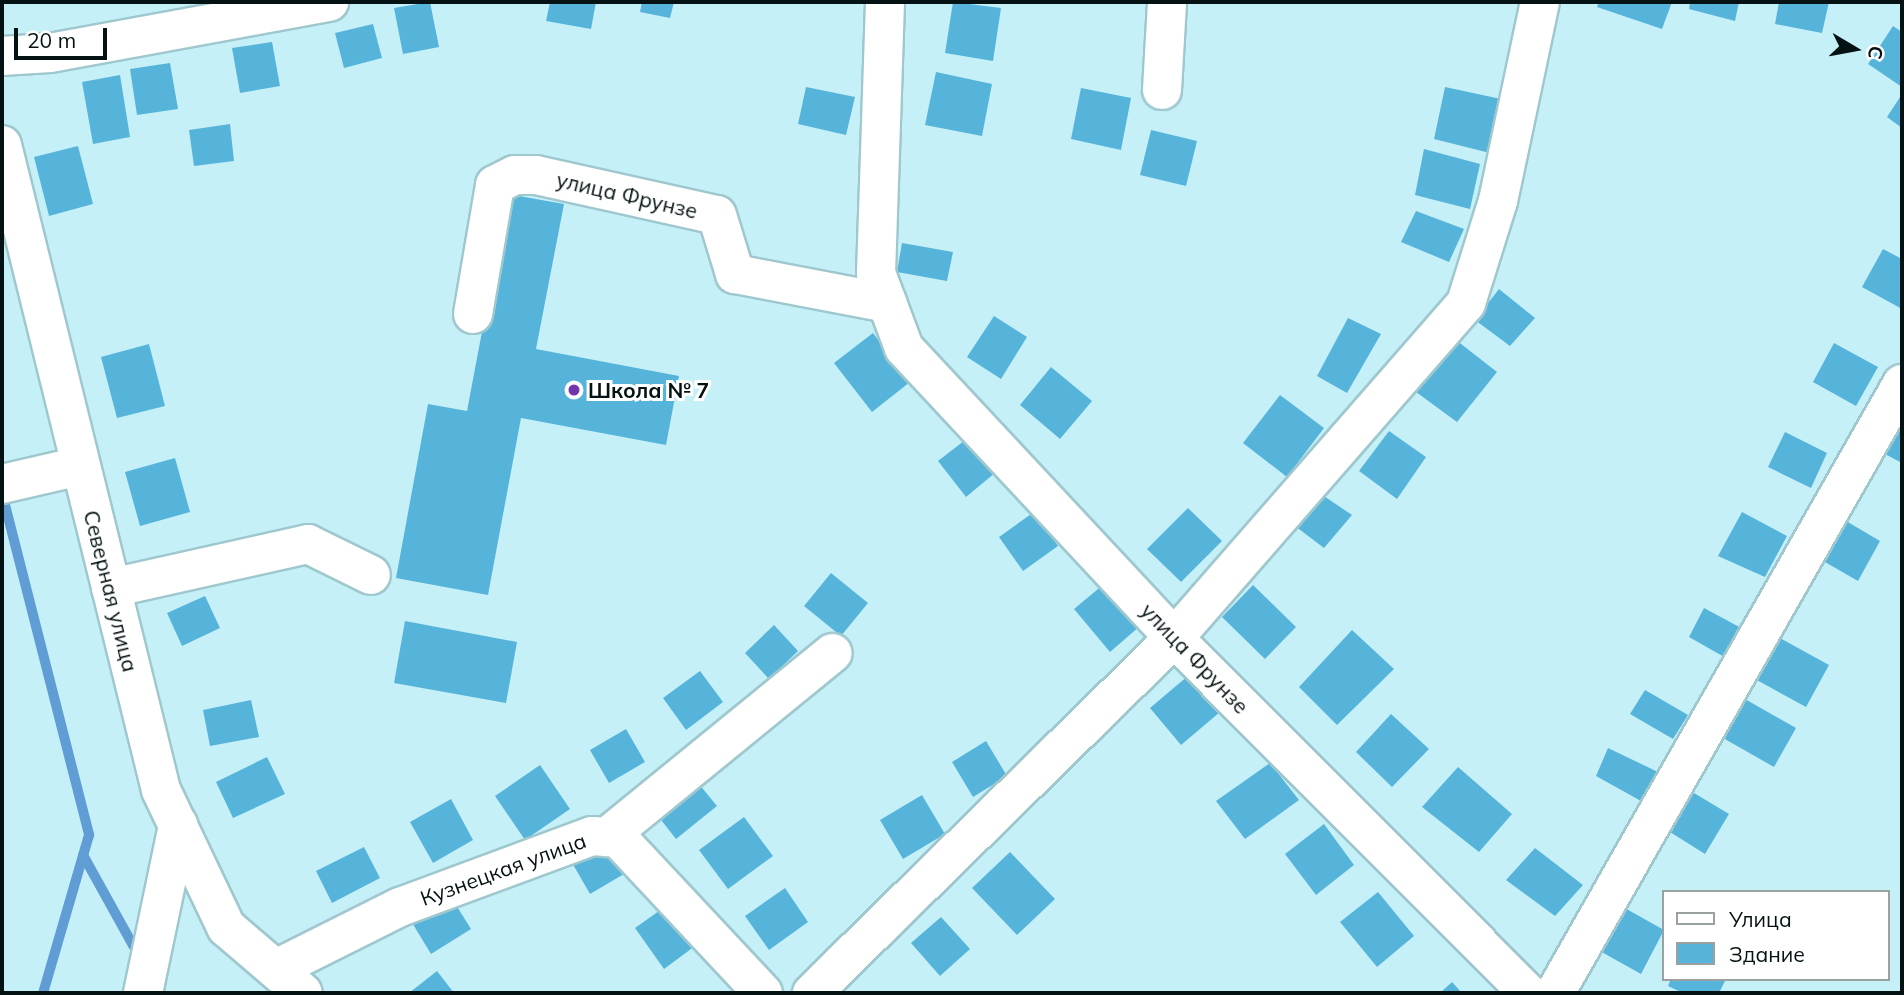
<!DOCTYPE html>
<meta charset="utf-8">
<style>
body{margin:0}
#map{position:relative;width:1904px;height:995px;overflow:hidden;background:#c6f0f7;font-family:Mulish,sans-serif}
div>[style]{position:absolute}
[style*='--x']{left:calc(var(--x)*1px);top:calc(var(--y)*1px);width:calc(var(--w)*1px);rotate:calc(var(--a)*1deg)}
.stream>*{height:10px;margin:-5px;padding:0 5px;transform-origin:5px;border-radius:5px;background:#609dd5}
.building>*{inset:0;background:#56b4db}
.roads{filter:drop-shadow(2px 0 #9fc8ce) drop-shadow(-2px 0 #9fc8ce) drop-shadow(0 2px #9fc8ce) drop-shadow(0 -2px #9fc8ce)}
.minor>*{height:38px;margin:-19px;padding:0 19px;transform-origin:19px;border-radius:19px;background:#fff}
.dots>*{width:19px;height:19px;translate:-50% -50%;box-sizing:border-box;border:4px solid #fff;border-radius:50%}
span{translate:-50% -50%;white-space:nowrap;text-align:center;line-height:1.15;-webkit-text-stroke:6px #fff;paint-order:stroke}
.street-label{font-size:21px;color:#041214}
.poi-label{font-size:21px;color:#041214;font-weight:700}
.left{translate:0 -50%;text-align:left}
.frame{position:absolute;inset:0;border:4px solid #041214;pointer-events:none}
.legend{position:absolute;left:1662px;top:890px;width:228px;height:91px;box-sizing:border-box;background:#fff;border:2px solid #9ba0a1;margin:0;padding:9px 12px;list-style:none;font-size:21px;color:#041214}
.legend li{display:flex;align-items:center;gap:14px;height:35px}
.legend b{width:35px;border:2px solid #9ba0a1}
.north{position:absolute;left:1820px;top:14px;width:70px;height:70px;-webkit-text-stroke:5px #fff;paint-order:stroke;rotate:100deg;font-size:19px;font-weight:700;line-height:28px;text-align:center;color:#041214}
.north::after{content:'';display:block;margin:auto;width:24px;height:32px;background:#041214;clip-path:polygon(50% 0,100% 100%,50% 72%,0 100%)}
.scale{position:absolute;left:14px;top:28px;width:93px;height:32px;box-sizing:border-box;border:4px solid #041214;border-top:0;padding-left:9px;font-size:21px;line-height:24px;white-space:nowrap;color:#041214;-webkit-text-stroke:5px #fff;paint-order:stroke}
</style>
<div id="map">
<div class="stream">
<div style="--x:2;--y:493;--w:353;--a:75.7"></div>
<div style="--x:89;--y:835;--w:165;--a:106.2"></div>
<div style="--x:83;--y:855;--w:115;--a:61"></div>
</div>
<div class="building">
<div style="clip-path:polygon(430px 2px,439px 47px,403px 54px,394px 8px)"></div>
<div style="clip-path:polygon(550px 2px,596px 2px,591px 29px,546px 21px)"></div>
<div style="clip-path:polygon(642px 2px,674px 2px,670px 18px,640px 12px)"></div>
<div style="clip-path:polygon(953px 2px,1001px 8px,993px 61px,945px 53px)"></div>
<div style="clip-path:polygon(1599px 2px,1672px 2px,1662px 29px,1597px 7px)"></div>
<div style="clip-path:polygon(1690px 2px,1739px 2px,1735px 21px,1689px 9px)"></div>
<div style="clip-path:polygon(1779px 2px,1829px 2px,1822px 33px,1775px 24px)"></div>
<div style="clip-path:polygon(373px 24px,382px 58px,344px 68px,335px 33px)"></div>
<div style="clip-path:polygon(1893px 26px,1902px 32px,1902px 87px,1868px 64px)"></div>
<div style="clip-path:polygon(272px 42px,280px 86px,240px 93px,232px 48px)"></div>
<div style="clip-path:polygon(170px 63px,178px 109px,137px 115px,130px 69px)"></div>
<div style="clip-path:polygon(936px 72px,992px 84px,982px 136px,925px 125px)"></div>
<div style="clip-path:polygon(120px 75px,130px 137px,93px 144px,82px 82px)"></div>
<div style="clip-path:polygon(806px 87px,855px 97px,846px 135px,798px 124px)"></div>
<div style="clip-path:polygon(1445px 87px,1501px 99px,1490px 153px,1434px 139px)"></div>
<div style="clip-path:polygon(1081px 88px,1131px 98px,1121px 150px,1071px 139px)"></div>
<div style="clip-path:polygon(1902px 94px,1902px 128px,1887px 117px)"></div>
<div style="clip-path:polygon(230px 124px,234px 161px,194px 166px,189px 130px)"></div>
<div style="clip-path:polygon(1151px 130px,1197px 141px,1186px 186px,1140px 175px)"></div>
<div style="clip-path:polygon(78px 146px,93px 204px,49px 216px,34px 157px)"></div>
<div style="clip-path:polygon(1424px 149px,1480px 164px,1470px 209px,1415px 195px)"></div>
<div style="clip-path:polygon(508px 194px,564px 204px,536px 349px,679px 376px,666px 445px,521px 418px,488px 595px,396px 578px,428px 404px,467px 411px)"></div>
<div style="clip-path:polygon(1416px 211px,1464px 229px,1449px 262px,1401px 242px)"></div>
<div style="clip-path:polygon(902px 243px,953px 252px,947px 281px,897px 272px)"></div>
<div style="clip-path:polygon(1883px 249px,1902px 259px,1902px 309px,1862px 287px)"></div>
<div style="clip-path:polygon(1499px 289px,1535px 318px,1510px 346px,1475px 320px)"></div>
<div style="clip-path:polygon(994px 316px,1027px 337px,1001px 379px,967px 357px)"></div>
<div style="clip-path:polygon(1348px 318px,1381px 334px,1347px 393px,1317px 376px)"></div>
<div style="clip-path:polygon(873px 333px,910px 382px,872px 412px,834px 363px)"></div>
<div style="clip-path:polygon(1456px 340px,1497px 372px,1457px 422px,1416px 392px)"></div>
<div style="clip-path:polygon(1834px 343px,1878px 367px,1856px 406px,1813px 382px)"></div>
<div style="clip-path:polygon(149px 344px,165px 406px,117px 418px,101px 357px)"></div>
<div style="clip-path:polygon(1051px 367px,1092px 401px,1060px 439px,1020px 405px)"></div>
<div style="clip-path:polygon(1280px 395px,1324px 428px,1287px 477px,1243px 443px)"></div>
<div style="clip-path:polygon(1902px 418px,1902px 463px,1883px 453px)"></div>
<div style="clip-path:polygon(1389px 431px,1426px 457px,1397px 499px,1359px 471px)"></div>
<div style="clip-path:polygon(1785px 432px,1827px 453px,1811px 488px,1768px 467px)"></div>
<div style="clip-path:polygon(969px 437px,996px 472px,966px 497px,938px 461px)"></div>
<div style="clip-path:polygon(175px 458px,190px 512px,140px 526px,125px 472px)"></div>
<div style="clip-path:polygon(1318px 492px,1352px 515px,1324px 548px,1291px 523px)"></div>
<div style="clip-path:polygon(1188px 508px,1222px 541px,1181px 582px,1147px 549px)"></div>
<div style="clip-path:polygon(1034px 512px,1058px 546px,1023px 571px,999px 537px)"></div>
<div style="clip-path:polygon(1742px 512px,1787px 536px,1765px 577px,1718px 556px)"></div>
<div style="clip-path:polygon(1841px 518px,1880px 541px,1858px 581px,1818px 558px)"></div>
<div style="clip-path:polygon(831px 573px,868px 603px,841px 636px,804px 606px)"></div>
<div style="clip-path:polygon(1104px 584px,1140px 626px,1110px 652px,1074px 609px)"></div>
<div style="clip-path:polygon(1253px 585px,1296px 627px,1265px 659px,1222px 617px)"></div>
<div style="clip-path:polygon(205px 596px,220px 628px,182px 646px,167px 613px)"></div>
<div style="clip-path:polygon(1704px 608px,1743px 629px,1726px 658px,1689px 637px)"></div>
<div style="clip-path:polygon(405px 621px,517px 642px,506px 703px,394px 683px)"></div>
<div style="clip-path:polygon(774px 625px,798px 651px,769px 679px,745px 653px)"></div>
<div style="clip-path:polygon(1352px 630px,1394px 669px,1337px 725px,1299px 687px)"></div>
<div style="clip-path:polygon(1778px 637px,1829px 665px,1806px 707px,1755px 679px)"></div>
<div style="clip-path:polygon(700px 671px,723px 702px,686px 730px,663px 698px)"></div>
<div style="clip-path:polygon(1189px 675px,1220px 712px,1181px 745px,1150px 708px)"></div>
<div style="clip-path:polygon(1645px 690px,1688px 715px,1673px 739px,1630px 714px)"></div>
<div style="clip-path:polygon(1745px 699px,1796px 728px,1774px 767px,1723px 738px)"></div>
<div style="clip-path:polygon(251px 700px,259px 737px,210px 746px,203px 710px)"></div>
<div style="clip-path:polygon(1391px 714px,1429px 749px,1392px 787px,1356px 752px)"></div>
<div style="clip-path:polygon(626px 729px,645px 762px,609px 783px,590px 750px)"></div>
<div style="clip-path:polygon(986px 741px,1007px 776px,973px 797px,952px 762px)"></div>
<div style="clip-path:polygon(1608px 748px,1658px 772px,1641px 801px,1596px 776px)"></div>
<div style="clip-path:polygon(267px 757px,285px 794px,233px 818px,216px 782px)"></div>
<div style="clip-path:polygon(1270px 763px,1299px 800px,1245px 839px,1216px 801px)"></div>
<div style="clip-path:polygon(540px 765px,570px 809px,525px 840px,495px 796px)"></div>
<div style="clip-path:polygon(1458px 767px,1512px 814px,1479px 852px,1422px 807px)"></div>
<div style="clip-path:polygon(694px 778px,717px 806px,676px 839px,654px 811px)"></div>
<div style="clip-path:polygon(1694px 793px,1729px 814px,1705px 854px,1670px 832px)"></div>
<div style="clip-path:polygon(922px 795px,945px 834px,903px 859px,880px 820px)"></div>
<div style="clip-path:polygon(451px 799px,473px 840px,433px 863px,410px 822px)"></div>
<div style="clip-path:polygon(744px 817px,773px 856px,728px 889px,699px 850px)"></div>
<div style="clip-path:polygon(1324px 824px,1354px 865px,1316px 895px,1285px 854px)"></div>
<div style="clip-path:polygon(606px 841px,624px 874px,590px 894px,571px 861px)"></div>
<div style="clip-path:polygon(364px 847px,380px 878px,332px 903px,316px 871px)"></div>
<div style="clip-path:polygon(1535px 848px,1583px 885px,1555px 916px,1506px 880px)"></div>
<div style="clip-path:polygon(1010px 852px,1055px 899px,1017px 935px,972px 888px)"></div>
<div style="clip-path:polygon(785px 888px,808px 922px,769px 950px,745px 916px)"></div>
<div style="clip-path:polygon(1378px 892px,1414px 936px,1377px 967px,1340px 922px)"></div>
<div style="clip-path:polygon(451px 897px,471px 929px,431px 954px,411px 921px)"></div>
<div style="clip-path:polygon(666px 906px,695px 946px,664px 969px,635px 928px)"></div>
<div style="clip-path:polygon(1623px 907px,1664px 930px,1641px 974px,1598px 950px)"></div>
<div style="clip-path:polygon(941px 917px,970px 949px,940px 976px,911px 943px)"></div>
<div style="clip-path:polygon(437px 971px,454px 993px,409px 993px)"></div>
<div style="clip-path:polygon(1671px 979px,1726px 979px,1719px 993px,1683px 993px,1668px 986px)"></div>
<div style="clip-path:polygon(1452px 982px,1462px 993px,1440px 993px)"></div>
</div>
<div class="roads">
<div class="minor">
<div style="--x:885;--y:2;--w:271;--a:91.9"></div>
<div style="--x:876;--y:273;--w:80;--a:69.5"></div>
<div style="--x:904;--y:348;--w:396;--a:47"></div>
<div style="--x:1174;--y:638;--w:501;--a:45.08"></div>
<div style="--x:2;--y:56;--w:48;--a:-3.6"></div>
<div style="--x:50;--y:53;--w:284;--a:-10.4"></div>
<div style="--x:1162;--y:90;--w:88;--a:-86.7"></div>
<div style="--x:2;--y:145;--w:664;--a:76.15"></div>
<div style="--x:161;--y:790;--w:152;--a:64.6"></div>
<div style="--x:226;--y:927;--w:101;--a:40.6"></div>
<div style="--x:473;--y:314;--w:131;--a:-80.3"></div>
<div style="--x:495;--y:185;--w:22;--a:-27"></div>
<div style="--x:515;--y:175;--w:21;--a:0"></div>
<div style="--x:536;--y:175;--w:185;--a:12.5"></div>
<div style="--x:717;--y:215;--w:62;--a:73"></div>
<div style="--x:735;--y:274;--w:155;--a:10.8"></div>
<div style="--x:2;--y:484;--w:80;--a:-13"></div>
<div style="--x:111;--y:588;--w:202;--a:-12.6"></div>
<div style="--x:308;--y:544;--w:70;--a:26.2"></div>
<div style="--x:607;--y:837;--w:291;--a:-39.2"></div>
<div style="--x:276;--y:969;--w:139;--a:-26.6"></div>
<div style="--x:400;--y:907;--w:205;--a:-20.3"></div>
<div style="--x:592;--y:836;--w:26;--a:4"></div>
<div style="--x:618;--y:838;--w:212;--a:46.9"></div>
<div style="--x:143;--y:993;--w:172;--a:-78.2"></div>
<div style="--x:812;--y:993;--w:507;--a:-44.44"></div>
<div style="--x:1174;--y:638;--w:444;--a:-48.9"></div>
<div style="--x:1466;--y:303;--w:107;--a:-72.6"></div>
<div style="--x:1498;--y:201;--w:203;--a:-78.1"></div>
<div style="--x:1555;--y:993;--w:701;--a:-60.33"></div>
</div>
</div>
<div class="dots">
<div style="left:574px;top:390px;background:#7535aa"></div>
</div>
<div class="street-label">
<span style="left:627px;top:195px;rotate:13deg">улица Фрунзе</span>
<span style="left:111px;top:591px;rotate:76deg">Северная улица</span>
<span style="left:1195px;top:658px;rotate:46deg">улица Фрунзе</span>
<span style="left:503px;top:869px;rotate:-20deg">Кузнецкая улица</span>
</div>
<div class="poi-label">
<span class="left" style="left:588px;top:390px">Школа № 7</span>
</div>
<div class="frame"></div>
<ul class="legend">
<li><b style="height:9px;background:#fff"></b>Улица</li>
<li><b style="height:19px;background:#56b4db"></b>Здание</li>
</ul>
<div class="north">С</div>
<div class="scale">20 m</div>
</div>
